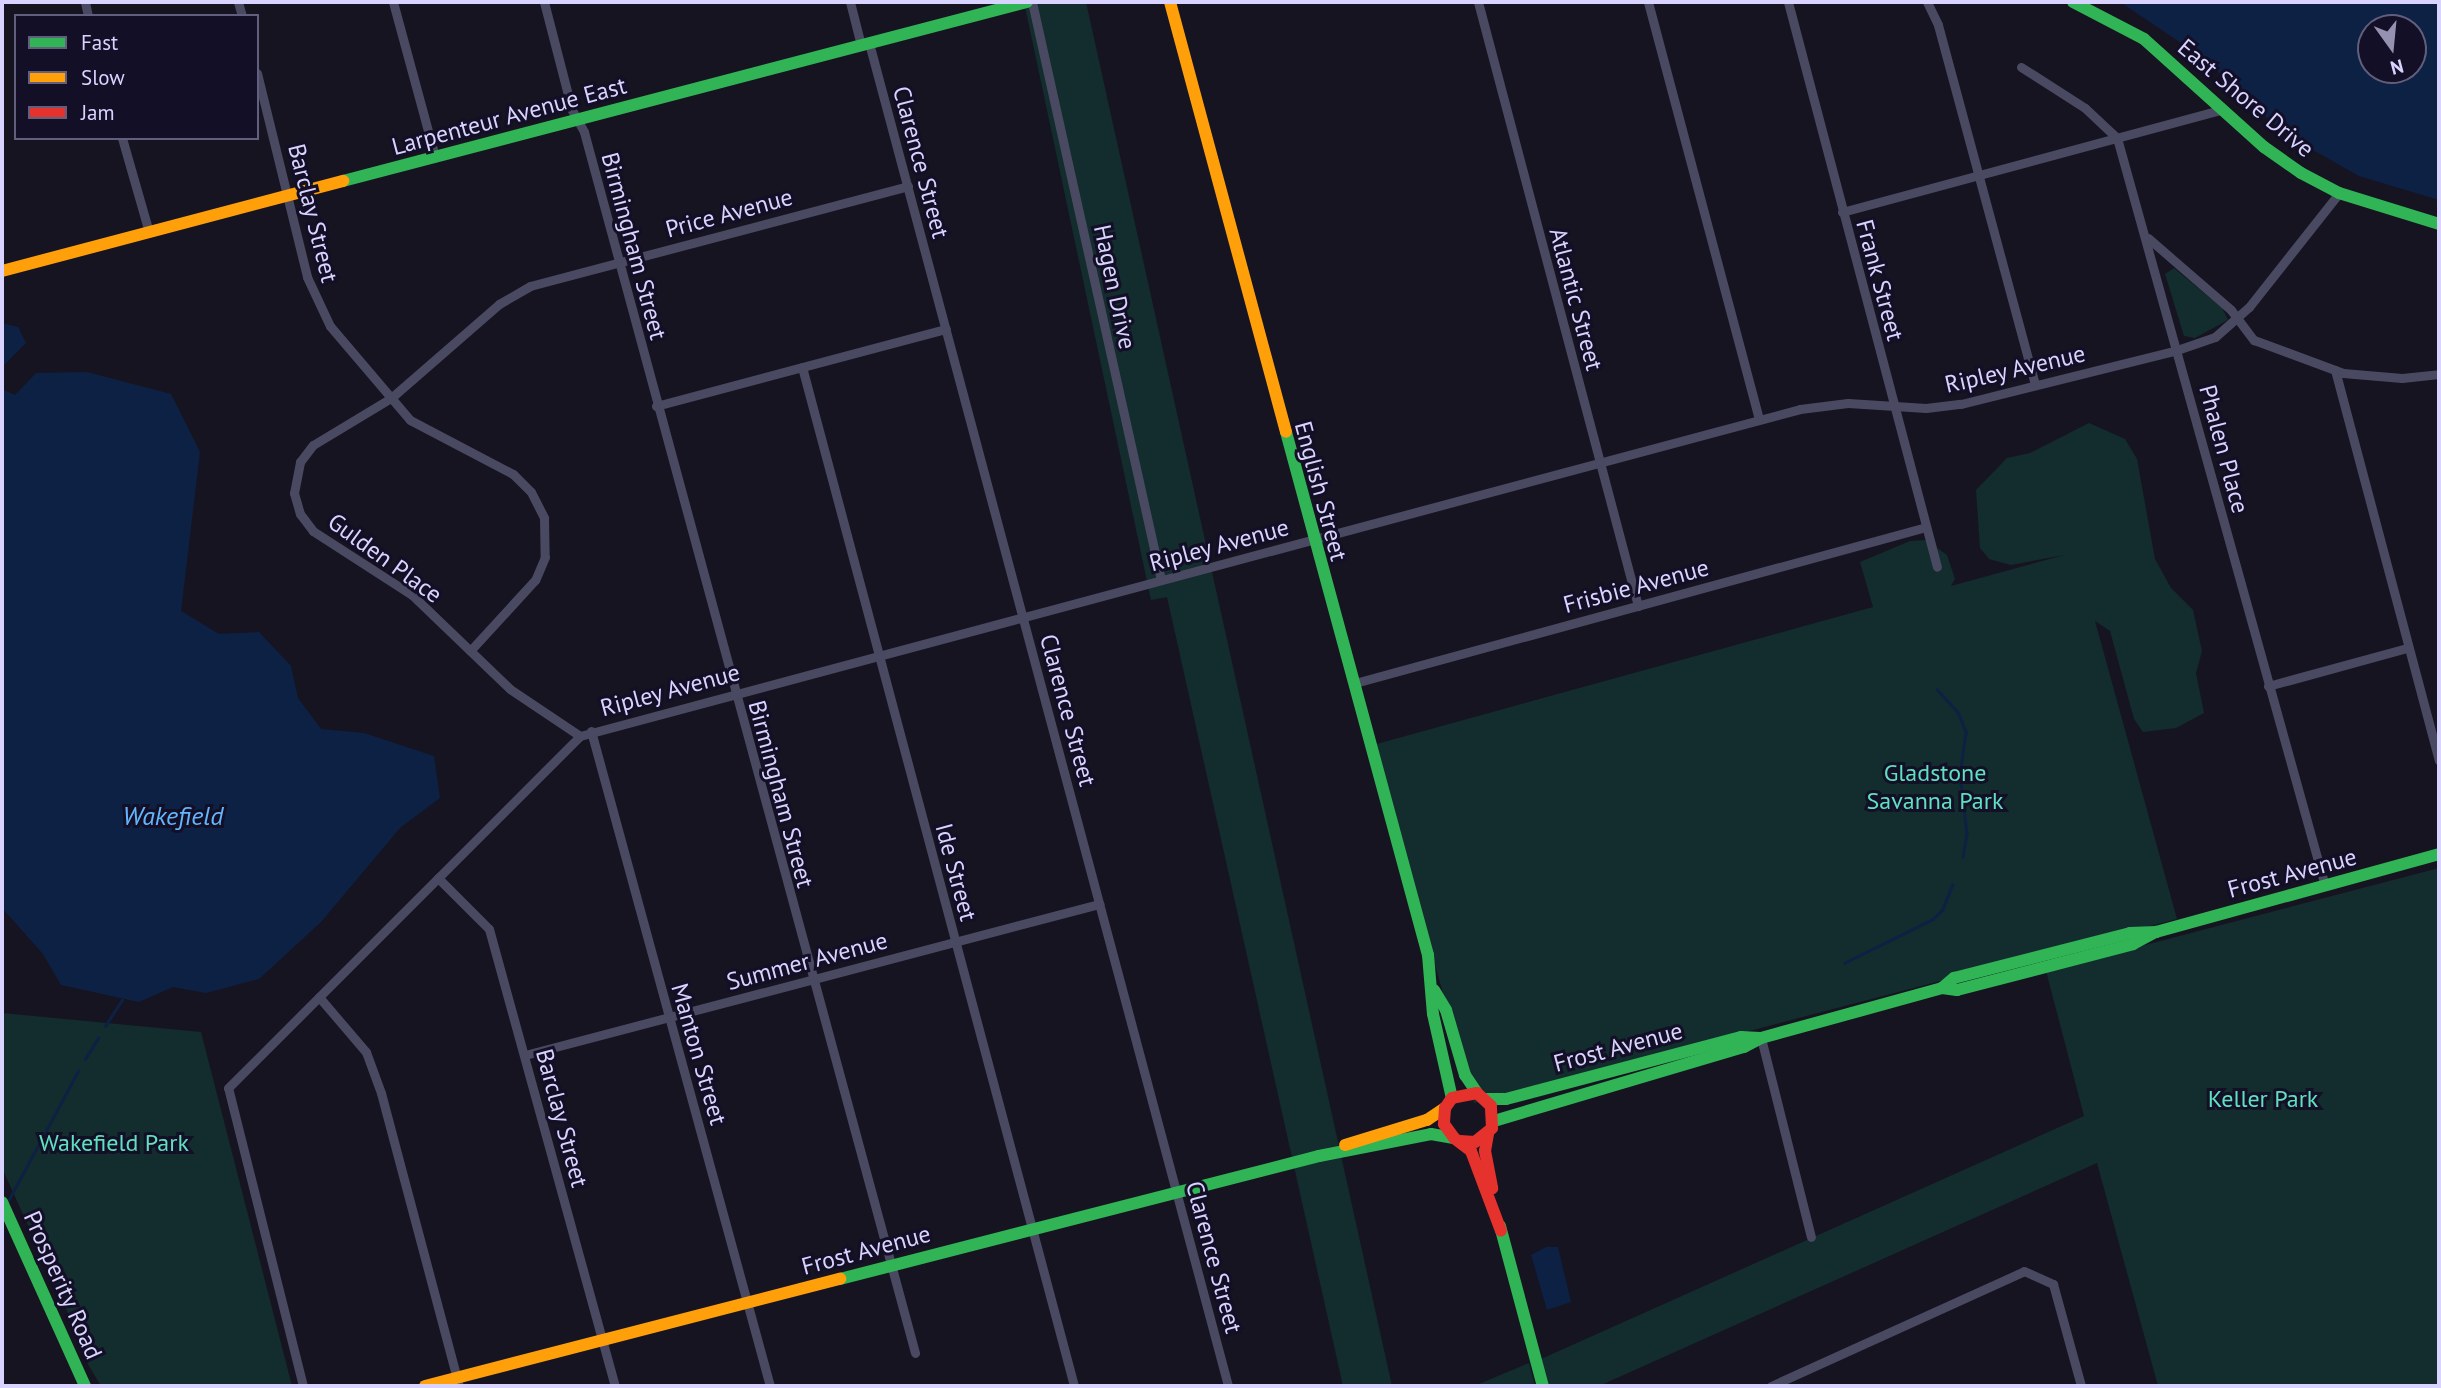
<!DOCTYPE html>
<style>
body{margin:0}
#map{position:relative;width:2441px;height:1388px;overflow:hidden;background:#161421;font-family:"PT Sans",sans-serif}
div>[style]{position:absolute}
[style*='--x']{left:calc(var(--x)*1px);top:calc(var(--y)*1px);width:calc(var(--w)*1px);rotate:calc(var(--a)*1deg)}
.green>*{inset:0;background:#132c2d}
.water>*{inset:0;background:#0d2144}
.stream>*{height:2.5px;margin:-1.25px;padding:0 1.25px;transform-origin:1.25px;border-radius:1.25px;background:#0d2144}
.street>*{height:9px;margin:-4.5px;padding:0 4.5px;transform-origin:4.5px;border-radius:4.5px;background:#4a4962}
.fast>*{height:12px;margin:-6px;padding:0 6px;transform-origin:6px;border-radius:6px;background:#30b455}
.slow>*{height:12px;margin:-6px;padding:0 6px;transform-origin:6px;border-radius:6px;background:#ff9f0a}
.jam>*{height:12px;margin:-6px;padding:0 6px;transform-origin:6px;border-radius:6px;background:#e5322d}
span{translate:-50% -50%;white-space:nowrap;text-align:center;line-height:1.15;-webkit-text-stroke:6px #130f26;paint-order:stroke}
.street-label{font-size:24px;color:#d9d4ff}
.park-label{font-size:24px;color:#5fe0c0}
.water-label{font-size:26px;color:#62b6ff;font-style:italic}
.frame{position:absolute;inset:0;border:4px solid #d9d4ff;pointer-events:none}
.legend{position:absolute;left:14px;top:14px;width:245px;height:126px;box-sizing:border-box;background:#130f26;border:2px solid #625e7d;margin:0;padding:9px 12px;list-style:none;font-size:21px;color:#d9d4ff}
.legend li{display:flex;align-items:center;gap:14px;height:35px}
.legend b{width:35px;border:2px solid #625e7d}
.north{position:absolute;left:2357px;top:14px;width:70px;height:70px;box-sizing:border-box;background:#130f26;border:2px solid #625e7d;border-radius:50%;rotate:165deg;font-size:19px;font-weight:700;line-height:28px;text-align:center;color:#d9d4ff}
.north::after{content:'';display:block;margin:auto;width:24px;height:32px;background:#9591b1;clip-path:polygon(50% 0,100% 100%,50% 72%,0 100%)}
</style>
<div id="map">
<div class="green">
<div style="clip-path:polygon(1024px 2px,1086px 2px,1392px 1386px,1343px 1386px,1167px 597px,1151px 600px)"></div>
<div style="clip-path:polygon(2174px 268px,2222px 308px,2228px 320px,2195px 338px,2184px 336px,2165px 274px)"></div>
<div style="clip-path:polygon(2089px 423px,2125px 439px,2137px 459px,2155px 559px,2171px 588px,2193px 610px,2202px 651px,2196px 673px,2204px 713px,2176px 728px,2143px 732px,2134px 719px,2110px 631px,2095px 621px,2177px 919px,1474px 1103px,1373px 745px,1873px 607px,1860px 562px,1910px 541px,1926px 540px,1947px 555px,1955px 579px,1951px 586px,2064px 555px,2011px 565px,1989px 559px,1980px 548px,1976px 490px,2007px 458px,2030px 453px)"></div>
<div style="clip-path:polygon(2439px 868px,2439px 1386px,2158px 1386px,2097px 1163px,1599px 1386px,1548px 1386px,1541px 1359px,2084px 1116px,2046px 971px)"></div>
<div style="clip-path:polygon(2px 1013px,201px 1032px,292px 1386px,101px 1386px,80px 1351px,81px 1342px,2px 1168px)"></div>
<div style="clip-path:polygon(1529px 1363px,1535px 1386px,1474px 1386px)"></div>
</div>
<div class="water">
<div style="clip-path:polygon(evenodd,2120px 2px,2439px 2px,2439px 200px,2359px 176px,2283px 133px,2202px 57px,2120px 2px,2371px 28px,2413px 28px,2413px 70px,2371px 70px,2371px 28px)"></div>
<div style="clip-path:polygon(2px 323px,18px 327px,26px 343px,2px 367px)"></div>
<div style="clip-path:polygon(87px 372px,171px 394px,200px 452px,181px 611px,219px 634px,259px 632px,291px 666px,298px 698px,321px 729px,364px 733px,434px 756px,440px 798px,400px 828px,321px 922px,259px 979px,206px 993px,173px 987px,139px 1002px,61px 985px,43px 954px,2px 908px,2px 389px,15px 395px,36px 373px)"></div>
<div style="clip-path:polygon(1558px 1247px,1571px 1302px,1547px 1310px,1531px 1255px,1546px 1247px)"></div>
</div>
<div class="stream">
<div style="--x:1937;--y:689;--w:31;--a:48"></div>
<div style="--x:1958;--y:712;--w:22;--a:68"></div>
<div style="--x:1966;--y:732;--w:43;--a:97.9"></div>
<div style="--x:1960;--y:775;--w:59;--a:83.2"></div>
<div style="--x:1967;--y:834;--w:23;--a:100"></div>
<div style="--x:1844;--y:963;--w:99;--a:-26.3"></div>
<div style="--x:1933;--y:919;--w:13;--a:-45"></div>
<div style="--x:1942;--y:910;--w:27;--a:-68"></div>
<div style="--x:105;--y:1026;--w:31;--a:-57"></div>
<div style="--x:85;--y:1059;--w:25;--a:-58"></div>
<div style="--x:7;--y:1203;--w:150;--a:-61.7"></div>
</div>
<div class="street">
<div style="--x:85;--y:2;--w:14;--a:78"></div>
<div style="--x:238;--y:2;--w:15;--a:74"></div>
<div style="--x:393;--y:2;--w:161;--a:74.8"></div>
<div style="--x:544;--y:2;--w:112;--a:75.5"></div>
<div style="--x:572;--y:110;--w:25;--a:61"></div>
<div style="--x:584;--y:132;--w:1265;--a:74.83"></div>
<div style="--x:850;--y:2;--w:44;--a:75.7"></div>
<div style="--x:1032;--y:2;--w:592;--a:77.42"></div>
<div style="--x:1478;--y:2;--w:625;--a:75.16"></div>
<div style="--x:1648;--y:2;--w:432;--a:75.1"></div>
<div style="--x:1788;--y:2;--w:584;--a:75.23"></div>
<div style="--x:1927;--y:2;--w:25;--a:64"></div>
<div style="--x:1938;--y:25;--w:373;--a:74.9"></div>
<div style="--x:869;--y:43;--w:1390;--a:75.03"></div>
<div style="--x:2021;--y:67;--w:76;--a:32.6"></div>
<div style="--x:2085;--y:108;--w:44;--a:43.2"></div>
<div style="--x:2117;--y:138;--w:776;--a:74.46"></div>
<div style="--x:257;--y:73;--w:210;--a:76.2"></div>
<div style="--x:307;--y:277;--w:54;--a:64.9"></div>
<div style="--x:330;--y:326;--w:123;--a:49.6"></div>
<div style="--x:410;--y:420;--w:116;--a:27.7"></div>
<div style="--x:513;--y:474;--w:25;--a:45"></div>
<div style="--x:531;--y:492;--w:29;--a:63"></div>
<div style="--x:544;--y:518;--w:39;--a:89"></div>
<div style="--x:545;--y:557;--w:25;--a:113"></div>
<div style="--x:535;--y:580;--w:96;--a:132.5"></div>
<div style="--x:122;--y:138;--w:98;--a:74"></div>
<div style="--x:1842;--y:212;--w:395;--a:-15.1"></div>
<div style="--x:2148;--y:238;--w:110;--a:40.9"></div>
<div style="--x:2231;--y:310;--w:38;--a:53"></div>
<div style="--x:2254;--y:340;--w:95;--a:20.3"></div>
<div style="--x:2343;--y:373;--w:59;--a:4.8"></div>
<div style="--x:2402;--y:378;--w:37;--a:-6"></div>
<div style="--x:802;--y:367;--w:1055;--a:75.05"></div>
<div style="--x:2335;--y:370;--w:404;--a:75.1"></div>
<div style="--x:656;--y:406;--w:300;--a:-14.9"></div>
<div style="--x:1355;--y:683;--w:592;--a:-15.28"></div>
<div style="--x:2268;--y:686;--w:144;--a:-15.3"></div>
<div style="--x:591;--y:731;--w:679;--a:74.72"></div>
<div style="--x:580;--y:736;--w:84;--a:-146.1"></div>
<div style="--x:510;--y:689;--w:136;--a:-136.2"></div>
<div style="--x:412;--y:595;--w:118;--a:-147.1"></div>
<div style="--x:313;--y:531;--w:21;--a:-127"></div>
<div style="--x:300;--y:514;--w:22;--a:-106"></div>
<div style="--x:294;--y:493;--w:32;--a:-79"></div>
<div style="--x:300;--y:462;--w:21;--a:-53"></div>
<div style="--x:313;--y:445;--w:91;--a:-31.1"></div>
<div style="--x:391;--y:398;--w:143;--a:-41"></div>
<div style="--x:499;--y:304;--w:36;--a:-30"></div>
<div style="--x:530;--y:286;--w:391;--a:-14.8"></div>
<div style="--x:438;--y:878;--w:72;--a:45"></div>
<div style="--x:489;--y:929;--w:474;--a:74.6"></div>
<div style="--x:319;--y:997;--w:72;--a:49.5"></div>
<div style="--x:366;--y:1052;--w:44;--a:69.9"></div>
<div style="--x:381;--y:1093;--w:303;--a:75.1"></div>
<div style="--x:1761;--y:1038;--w:205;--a:75.9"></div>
<div style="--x:525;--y:1055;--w:594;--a:-14.74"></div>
<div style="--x:303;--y:1386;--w:307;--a:-104.1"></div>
<div style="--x:228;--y:1088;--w:498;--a:-45"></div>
<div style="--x:580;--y:736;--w:1263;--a:-15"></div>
<div style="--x:1800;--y:409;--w:48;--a:-7.1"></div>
<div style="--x:1848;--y:403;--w:78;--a:3.7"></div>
<div style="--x:1926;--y:408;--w:35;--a:-7"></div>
<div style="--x:1961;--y:404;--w:223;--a:-14"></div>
<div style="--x:2177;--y:350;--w:40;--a:-18.9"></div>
<div style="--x:2215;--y:337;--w:45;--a:-41.4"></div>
<div style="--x:2249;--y:307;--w:145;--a:-51.7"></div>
<div style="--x:1771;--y:1386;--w:278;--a:-24.4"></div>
<div style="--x:2024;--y:1271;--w:32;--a:24"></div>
<div style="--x:2053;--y:1284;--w:106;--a:74.6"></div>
</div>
<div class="fast">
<div style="--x:2073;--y:2;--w:80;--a:27.5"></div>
<div style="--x:2144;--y:39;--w:161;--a:42"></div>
<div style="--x:2264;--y:147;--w:45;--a:35.1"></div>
<div style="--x:2301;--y:173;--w:43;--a:27.8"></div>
<div style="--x:2339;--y:193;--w:105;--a:17.2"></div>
<div style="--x:343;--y:181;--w:707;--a:-14.67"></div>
<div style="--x:1286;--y:432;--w:542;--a:74.81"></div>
<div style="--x:1428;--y:955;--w:59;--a:85.2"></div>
<div style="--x:1433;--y:1014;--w:86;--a:77.3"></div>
<div style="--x:1942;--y:988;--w:15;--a:8"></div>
<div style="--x:1957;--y:990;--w:182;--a:-14.6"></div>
<div style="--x:2133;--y:944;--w:26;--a:-28"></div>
<div style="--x:2156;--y:932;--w:294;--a:-15.4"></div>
<div style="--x:1434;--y:990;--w:23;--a:59"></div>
<div style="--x:1446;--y:1010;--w:68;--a:73.7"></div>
<div style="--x:1465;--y:1075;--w:22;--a:56"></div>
<div style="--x:1487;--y:1099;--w:19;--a:0"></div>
<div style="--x:1506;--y:1099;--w:243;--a:-14.8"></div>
<div style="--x:1741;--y:1037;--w:19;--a:3"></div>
<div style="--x:1494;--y:1121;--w:261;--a:-16.5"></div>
<div style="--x:1744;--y:1047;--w:19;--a:-28"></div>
<div style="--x:1761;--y:1038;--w:188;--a:-15.4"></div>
<div style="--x:1942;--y:988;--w:16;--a:-40"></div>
<div style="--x:1954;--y:978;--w:182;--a:-14.3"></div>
<div style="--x:2130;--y:933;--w:26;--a:-2"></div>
<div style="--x:2;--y:1202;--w:202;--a:65.7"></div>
<div style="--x:1500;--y:1226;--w:166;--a:75"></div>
<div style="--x:840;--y:1279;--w:495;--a:-14.4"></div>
<div style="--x:1319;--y:1156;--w:114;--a:-11.1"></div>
<div style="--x:1431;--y:1134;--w:23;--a:10"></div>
</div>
<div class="slow">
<div style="--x:1170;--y:2;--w:445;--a:74.9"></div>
<div style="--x:2;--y:271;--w:353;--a:-14.8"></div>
<div style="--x:1345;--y:1145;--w:86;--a:-17"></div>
<div style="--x:1427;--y:1120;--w:22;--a:-34"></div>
<div style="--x:425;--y:1386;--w:429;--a:-14.5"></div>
</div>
<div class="jam">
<div style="--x:1488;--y:1134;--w:17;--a:100"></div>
<div style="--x:1485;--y:1151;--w:38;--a:79"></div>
<div style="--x:1460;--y:1141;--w:15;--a:4"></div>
<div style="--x:1475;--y:1142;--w:22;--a:-39"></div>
<div style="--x:1492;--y:1128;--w:22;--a:-93"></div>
<div style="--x:1491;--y:1106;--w:19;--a:-137"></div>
<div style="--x:1477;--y:1093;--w:25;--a:169"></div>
<div style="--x:1452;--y:1098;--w:12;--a:125"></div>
<div style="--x:1445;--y:1108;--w:16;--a:94"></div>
<div style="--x:1444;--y:1124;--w:17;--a:54"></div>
<div style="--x:1454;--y:1138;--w:21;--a:37"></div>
<div style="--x:1471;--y:1151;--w:85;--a:69.4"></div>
</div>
<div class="street-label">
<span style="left:2246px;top:98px;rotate:40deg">East Shore Drive</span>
<span style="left:509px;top:116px;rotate:-15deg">Larpenteur Avenue East</span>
<span style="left:921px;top:162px;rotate:75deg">Clarence Street</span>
<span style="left:313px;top:213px;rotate:76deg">Barclay Street</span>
<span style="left:729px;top:213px;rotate:-15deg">Price Avenue</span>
<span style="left:634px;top:246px;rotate:75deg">Birmingham Street</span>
<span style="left:1880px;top:280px;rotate:75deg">Frank Street</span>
<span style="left:1115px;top:287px;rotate:78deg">Hagen Drive</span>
<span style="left:1576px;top:299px;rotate:75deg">Atlantic Street</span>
<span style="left:2015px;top:369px;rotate:-13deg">Ripley Avenue</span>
<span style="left:2224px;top:449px;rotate:75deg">Phalen Place</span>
<span style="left:1321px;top:491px;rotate:75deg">English Street</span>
<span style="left:1219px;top:545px;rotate:-15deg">Ripley Avenue</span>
<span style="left:385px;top:558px;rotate:36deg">Gulden Place</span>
<span style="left:1636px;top:586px;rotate:-15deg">Frisbie Avenue</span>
<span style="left:670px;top:690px;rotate:-15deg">Ripley Avenue</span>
<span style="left:1068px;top:710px;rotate:75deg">Clarence Street</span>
<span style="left:781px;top:794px;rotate:75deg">Birmingham Street</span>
<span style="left:956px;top:872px;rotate:75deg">Ide Street</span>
<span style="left:2292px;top:873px;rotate:-15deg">Frost Avenue</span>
<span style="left:807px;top:961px;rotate:-15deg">Summer Avenue</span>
<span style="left:1618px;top:1047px;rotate:-15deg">Frost Avenue</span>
<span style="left:699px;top:1054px;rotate:74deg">Manton Street</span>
<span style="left:562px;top:1118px;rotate:75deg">Barclay Street</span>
<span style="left:866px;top:1250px;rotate:-15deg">Frost Avenue</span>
<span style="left:1214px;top:1257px;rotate:75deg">Clarence Street</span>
<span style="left:63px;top:1285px;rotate:66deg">Prosperity Road</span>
</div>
<div class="park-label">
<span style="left:1935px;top:787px">Gladstone<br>Savanna Park</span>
<span style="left:2263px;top:1099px">Keller Park</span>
<span style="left:114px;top:1143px">Wakefield Park</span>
</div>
<div class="water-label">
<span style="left:173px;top:816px">Wakefield</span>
</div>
<div class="frame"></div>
<ul class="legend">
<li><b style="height:9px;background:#30b455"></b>Fast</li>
<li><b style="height:9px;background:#ff9f0a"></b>Slow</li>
<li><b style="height:9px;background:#e5322d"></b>Jam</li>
</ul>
<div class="north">N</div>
</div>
